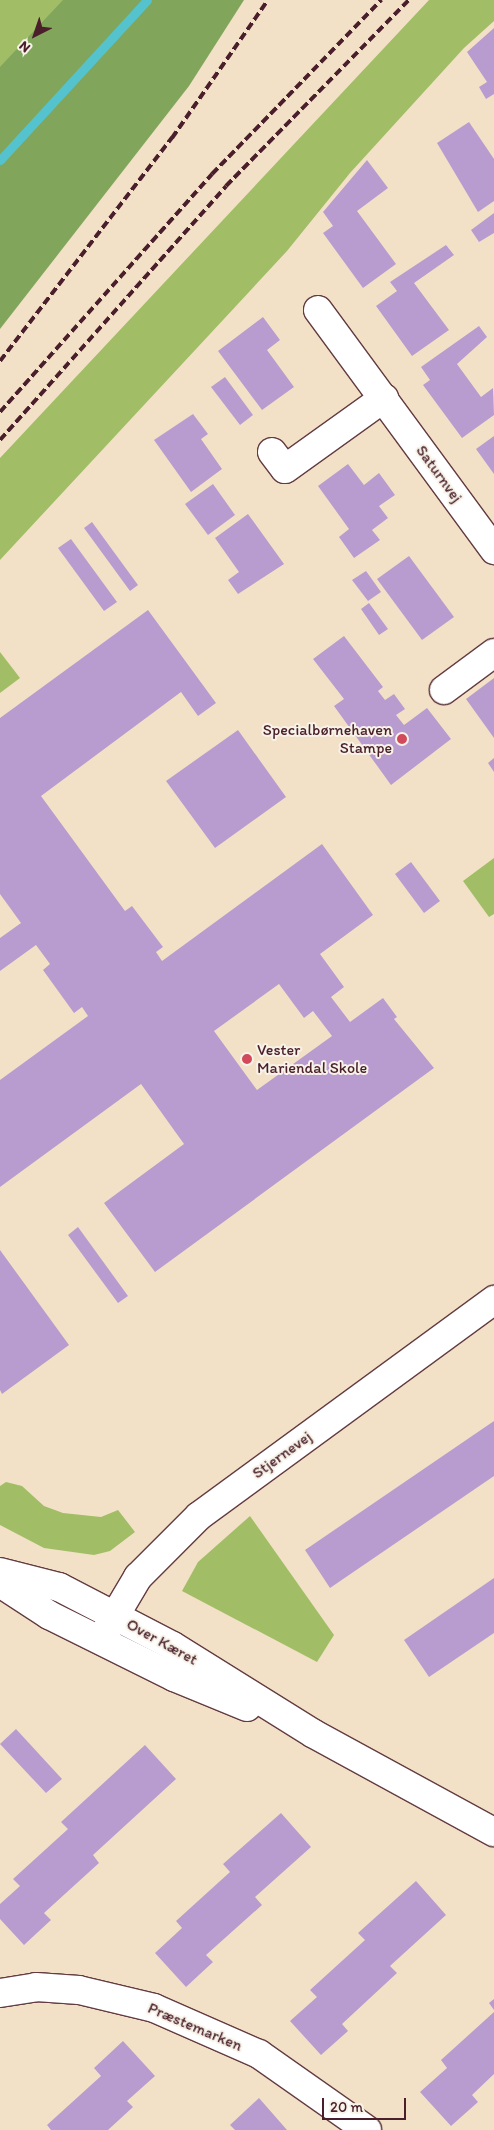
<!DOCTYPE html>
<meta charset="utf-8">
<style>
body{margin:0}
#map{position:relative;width:494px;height:2130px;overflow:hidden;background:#f3e1c7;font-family:Itim,sans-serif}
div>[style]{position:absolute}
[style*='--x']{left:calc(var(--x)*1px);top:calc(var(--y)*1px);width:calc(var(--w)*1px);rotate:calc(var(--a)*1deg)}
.green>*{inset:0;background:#a1be66}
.forest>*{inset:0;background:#80a55b}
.stream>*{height:9px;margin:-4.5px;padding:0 4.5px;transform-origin:4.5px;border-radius:4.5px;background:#55c3cd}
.building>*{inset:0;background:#b99ccf}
.roads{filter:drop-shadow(1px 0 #633c42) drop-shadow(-1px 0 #633c42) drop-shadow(0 1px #633c42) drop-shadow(0 -1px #633c42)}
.minor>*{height:28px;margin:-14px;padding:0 14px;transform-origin:14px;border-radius:14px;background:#fff}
.secondary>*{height:28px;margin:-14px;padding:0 14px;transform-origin:14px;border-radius:14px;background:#fff}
.rail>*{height:4px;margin-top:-2px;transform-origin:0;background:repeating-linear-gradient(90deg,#4a1f2b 0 8px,transparent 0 12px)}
.dots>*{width:14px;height:14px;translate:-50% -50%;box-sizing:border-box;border:2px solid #f7f3e8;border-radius:50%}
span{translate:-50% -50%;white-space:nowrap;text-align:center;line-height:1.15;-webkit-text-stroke:4px #f7f3e8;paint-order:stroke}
.street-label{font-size:16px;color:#4a1f2b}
.poi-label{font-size:16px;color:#4a1f2b}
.right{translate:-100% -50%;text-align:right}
.left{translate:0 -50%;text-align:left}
.north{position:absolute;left:10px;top:10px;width:50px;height:50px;-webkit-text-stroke:4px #f7f3e8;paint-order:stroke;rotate:221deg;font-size:14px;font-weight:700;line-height:20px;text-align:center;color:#4a1f2b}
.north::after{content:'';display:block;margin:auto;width:18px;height:22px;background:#4a1f2b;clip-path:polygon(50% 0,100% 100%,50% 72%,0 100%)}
.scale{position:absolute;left:322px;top:2098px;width:84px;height:22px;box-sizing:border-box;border:2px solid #4a1f2b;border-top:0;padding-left:6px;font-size:15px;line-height:18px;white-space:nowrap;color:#4a1f2b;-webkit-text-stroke:4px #f7f3e8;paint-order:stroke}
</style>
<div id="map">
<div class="green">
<div style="clip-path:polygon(0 0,125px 0,0 136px)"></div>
<div style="clip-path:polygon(429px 0,494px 0,494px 21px,464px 48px,350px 173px,287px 251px,0 560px,0 458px)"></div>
<div style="clip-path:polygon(0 652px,20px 678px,0 693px)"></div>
<div style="clip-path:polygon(494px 858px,494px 914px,489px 917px,463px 881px)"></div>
<div style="clip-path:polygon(6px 1482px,22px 1486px,44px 1506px,63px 1513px,101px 1517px,118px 1510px,135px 1532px,110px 1551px,94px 1555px,44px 1548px,0 1525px,0 1486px)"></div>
<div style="clip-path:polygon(250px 1516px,334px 1635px,317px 1662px,182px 1591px,198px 1562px)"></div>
</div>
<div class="forest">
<div style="clip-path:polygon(63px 0,244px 0,189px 86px,0 329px,0 67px)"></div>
</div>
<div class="stream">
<div style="--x:0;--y:160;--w:217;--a:-47.4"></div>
</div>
<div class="building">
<div style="clip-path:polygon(494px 28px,494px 94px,486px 99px,479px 87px,487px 82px,467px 52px)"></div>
<div style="clip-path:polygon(469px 122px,494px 159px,494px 201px,478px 212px,437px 143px)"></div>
<div style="clip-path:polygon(367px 160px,388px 188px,357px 211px,396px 264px,363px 288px,323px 233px,333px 226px,323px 212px)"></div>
<div style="clip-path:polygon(494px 213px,494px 233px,479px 242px,471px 230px)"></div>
<div style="clip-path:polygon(446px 245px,454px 255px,414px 283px,449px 330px,412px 356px,376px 306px,397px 291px,390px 282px)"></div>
<div style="clip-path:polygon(263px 317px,280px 340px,267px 350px,294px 387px,262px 410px,218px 351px)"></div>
<div style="clip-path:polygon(479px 326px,487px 337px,457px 364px,481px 397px,493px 388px,494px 415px,462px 438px,423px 385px,430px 380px,421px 367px)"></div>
<div style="clip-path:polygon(225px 377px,253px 415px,240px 425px,211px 387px)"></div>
<div style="clip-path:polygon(193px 414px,208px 434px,201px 439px,222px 469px,191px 492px,154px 440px)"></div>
<div style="clip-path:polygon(494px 436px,494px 474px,476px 449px)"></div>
<div style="clip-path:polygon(348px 464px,364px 485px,379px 473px,395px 495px,379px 506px,388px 518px,372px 530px,380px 540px,354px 558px,339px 537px,349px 529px,318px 486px)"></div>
<div style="clip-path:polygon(213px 484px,235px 515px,208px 535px,185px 504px)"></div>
<div style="clip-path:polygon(248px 514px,284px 564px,238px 594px,228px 580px,239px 572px,215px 538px)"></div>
<div style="clip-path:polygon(92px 522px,138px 585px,130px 591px,84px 528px)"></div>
<div style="clip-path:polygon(71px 539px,117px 602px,104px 611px,58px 548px)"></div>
<div style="clip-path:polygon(409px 556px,454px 617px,422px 640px,377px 579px)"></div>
<div style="clip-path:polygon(366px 571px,381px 592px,368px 601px,352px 580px)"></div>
<div style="clip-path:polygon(369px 603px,388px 629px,379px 635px,361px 609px)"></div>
<div style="clip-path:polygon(evenodd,148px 610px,216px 703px,198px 716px,181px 692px,41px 796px,125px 911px,132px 906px,163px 947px,156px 952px,162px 961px,322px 844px,373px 915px,320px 954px,344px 987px,331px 997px,350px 1022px,383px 998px,397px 1017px,394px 1019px,434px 1068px,155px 1272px,104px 1203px,184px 1144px,141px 1084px,0 1187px,0 1080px,88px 1016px,82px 1007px,74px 1013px,43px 970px,50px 964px,36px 945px,0 971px,0 938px,21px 923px,0 894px,0 718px,148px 610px,279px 984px,304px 1018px,313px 1011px,332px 1036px,257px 1090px,214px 1031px,279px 984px)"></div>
<div style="clip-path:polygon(344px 636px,383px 687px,378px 691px,385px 700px,394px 694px,405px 709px,396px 715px,404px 725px,427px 708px,451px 739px,391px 785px,334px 706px,344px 699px,313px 659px)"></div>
<div style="clip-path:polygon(494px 678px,494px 738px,466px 699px)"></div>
<div style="clip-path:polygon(238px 730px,286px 797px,215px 848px,166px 781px)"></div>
<div style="clip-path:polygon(494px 758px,494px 772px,488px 763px)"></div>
<div style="clip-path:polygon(411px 862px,440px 901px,424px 913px,395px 874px)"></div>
<div style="clip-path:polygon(78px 1227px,128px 1296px,118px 1303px,68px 1235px)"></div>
<div style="clip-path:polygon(0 1250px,69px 1345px,2px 1394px,0 1390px)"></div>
<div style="clip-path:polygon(494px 1421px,494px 1476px,330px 1588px,305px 1550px)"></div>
<div style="clip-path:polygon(494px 1578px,494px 1633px,429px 1677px,404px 1640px)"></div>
<div style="clip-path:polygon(16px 1729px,62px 1779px,46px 1793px,0 1744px)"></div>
<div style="clip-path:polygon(145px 1745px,176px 1779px,93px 1855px,99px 1863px,44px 1913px,51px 1920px,24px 1945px,0 1919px,0 1904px,20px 1886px,13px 1879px,68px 1829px,61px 1822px)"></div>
<div style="clip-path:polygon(281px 1813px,311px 1847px,255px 1897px,262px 1905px,206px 1955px,213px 1962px,186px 1987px,155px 1953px,182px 1928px,176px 1921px,230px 1872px,223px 1864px)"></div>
<div style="clip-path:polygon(416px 1881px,446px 1915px,390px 1966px,397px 1973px,342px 2024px,348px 2031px,321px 2055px,290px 2021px,317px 1997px,310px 1990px,365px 1940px,358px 1933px)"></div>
<div style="clip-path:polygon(494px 1999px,494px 2010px,489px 2003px)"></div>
<div style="clip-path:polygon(494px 2012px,494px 2074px,472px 2095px,478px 2102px,451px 2126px,420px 2092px,447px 2068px,441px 2060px)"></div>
<div style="clip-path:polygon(123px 2041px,155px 2076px,127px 2101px,133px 2107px,108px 2130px,51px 2130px,47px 2125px,101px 2076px,94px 2068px)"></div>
<div style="clip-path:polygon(259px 2098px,287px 2130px,235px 2130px,230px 2125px)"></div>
</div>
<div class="roads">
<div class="minor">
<div style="--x:318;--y:310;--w:298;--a:53.7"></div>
<div style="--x:272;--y:452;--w:21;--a:53"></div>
<div style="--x:285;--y:469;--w:122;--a:-35.6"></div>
<div style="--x:444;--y:690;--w:62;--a:-36.5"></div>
<div style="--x:103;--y:1636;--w:69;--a:-59.3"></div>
<div style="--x:138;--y:1577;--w:86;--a:-45"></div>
<div style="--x:199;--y:1516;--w:366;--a:-36.2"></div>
<div style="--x:0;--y:1993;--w:36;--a:-9"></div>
<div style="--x:36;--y:1987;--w:43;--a:4"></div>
<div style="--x:79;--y:1990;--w:77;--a:13.5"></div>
<div style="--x:154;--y:2008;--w:115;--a:23.7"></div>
<div style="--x:259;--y:2054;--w:132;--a:35.1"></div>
</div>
<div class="secondary">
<div style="--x:0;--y:1572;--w:61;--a:14.3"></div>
<div style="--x:59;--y:1587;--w:128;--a:27.4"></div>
<div style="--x:173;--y:1646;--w:166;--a:32"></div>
<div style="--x:314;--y:1734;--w:205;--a:28.6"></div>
<div style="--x:0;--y:1583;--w:59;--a:33.1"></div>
<div style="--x:49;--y:1615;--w:140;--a:26.4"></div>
<div style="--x:174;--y:1677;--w:79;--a:22.3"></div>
</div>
</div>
<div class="rail">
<div style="--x:0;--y:361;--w:282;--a:-52.4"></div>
<div style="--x:172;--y:138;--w:168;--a:-55.2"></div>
<div style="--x:0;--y:412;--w:319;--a:-48.3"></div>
<div style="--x:212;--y:174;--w:243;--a:-45.8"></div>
<div style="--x:0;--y:440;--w:340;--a:-48.3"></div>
<div style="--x:226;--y:186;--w:261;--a:-45.5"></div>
</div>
<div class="dots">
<div style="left:402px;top:739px;background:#d1495b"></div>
<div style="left:247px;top:1059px;background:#d1495b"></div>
</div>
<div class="street-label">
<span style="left:439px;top:474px;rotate:54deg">Saturnvej</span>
<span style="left:282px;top:1455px;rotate:-36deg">Stjernevej</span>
<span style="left:162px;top:1642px;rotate:29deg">Over Kæret</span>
<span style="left:195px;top:2027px;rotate:23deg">Præstemarken</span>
</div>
<div class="poi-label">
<span class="right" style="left:392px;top:739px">Specialbørnehaven<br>Stampe</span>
<span class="left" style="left:257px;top:1059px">Vester<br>Mariendal Skole</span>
</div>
<div class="north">N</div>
<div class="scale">20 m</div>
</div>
